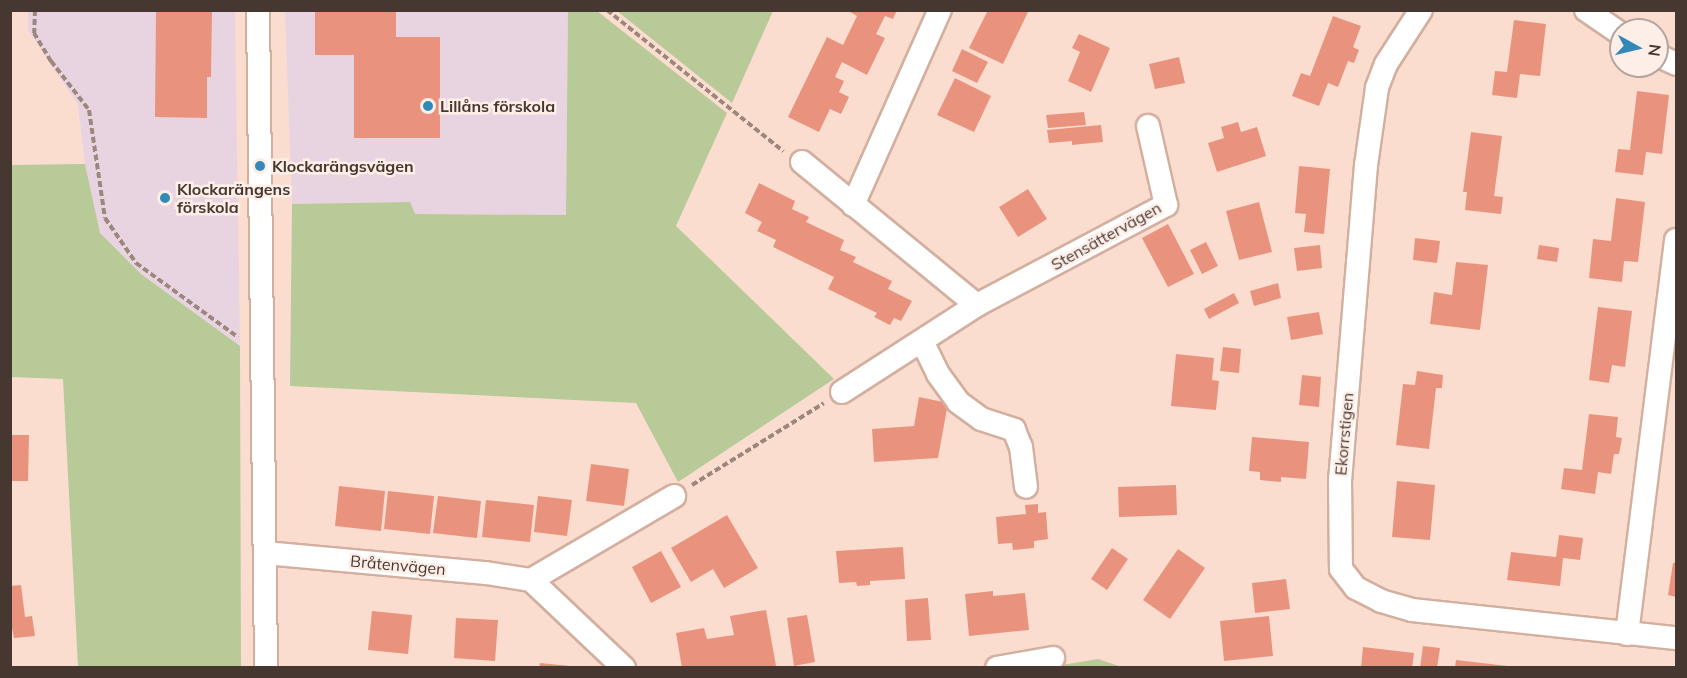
<!DOCTYPE html>
<meta charset="utf-8">
<style>
body{margin:0}
#map{position:relative;width:1687px;height:678px;overflow:hidden;background:#fbddd0;font-family:Mulish,sans-serif}
div>[style]{position:absolute}
[style*='--x']{left:calc(var(--x)*1px);top:calc(var(--y)*1px);width:calc(var(--w)*1px);rotate:calc(var(--a)*1deg)}
.education>*{inset:0;background:#e8d3e1}
.green>*{inset:0;background:#b7ca97}
.building>*{inset:0;background:#e9937e}
.path>*{height:4px;margin-top:-2px;transform-origin:0;background:repeating-linear-gradient(90deg,#9d877d 0 6px,transparent 0 9px)}
.roads{filter:drop-shadow(2px 0 #d3af9f) drop-shadow(-2px 0 #d3af9f) drop-shadow(0 2px #d3af9f) drop-shadow(0 -2px #d3af9f)}
.minor>*{height:22px;margin:-11px;padding:0 11px;transform-origin:11px;border-radius:11px;background:#fff}
.dots>*{width:16px;height:16px;translate:-50% -50%;box-sizing:border-box;border:3px solid #fdeee7;border-radius:50%}
span{translate:-50% -50%;white-space:nowrap;text-align:center;line-height:1.15;-webkit-text-stroke:5px #fdeee7;paint-order:stroke}
.poi-label{font-size:16px;color:#463831;font-weight:700}
.left{translate:0 -50%;text-align:left}
.street-label{font-size:16px;color:#463831}
.frame{position:absolute;inset:0;border:12px solid #463831;pointer-events:none}
.north{position:absolute;left:1609px;top:18px;width:60px;height:60px;box-sizing:border-box;background:#fdeee7;border:2px solid #b4a59e;border-radius:50%;rotate:98deg;font-size:16px;font-weight:700;line-height:24px;text-align:center;color:#463831}
.north::after{content:'';display:block;margin:auto;width:21px;height:27px;background:#3289b8;clip-path:polygon(50% 0,100% 100%,50% 72%,0 100%)}
</style>
<div id="map">
<div class="education">
<div style="clip-path:polygon(28px 11px,235px 11px,240px 346px,141px 274px,100px 233px,85px 164px,78px 105px,28px 30px)"></div>
<div style="clip-path:polygon(285px 11px,568px 11px,566px 215px,414px 214px,409px 202px,292px 204px)"></div>
</div>
<div class="green">
<div style="clip-path:polygon(568px 10px,597px 11px,727px 113px,676px 226px,834px 379px,678px 482px,636px 403px,290px 386px,292px 204px,410px 202px,415px 214px,566px 215px)"></div>
<div style="clip-path:polygon(617px 11px,773px 11px,732px 103px)"></div>
<div style="clip-path:polygon(85px 164px,100px 233px,141px 274px,240px 346px,241px 667px,78px 667px,63px 379px,11px 377px,10px 165px)"></div>
<div style="clip-path:polygon(1098px 659px,1122px 667px,1044px 668px)"></div>
</div>
<div class="building">
<div style="clip-path:polygon(156px 10px,212px 10px,211px 77px,207px 77px,207px 118px,155px 117px)"></div>
<div style="clip-path:polygon(315px 10px,396px 10px,396px 37px,440px 37px,440px 138px,354px 138px,354px 55px,315px 55px)"></div>
<div style="clip-path:polygon(847px 10px,897px 10px,893px 19px,885px 16px,876px 34px,885px 38px,867px 75px,842px 62px,835px 77px,844px 81px,839px 92px,849px 97px,841px 114px,830px 109px,819px 132px,788px 117px,827px 37px,843px 45px,857px 16px)"></div>
<div style="clip-path:polygon(988px 10px,1029px 10px,1003px 64px,969px 48px)"></div>
<div style="clip-path:polygon(1333px 16px,1361px 26px,1353px 47px,1359px 50px,1354px 63px,1348px 61px,1338px 87px,1328px 83px,1319px 106px,1292px 96px,1301px 73px,1310px 76px)"></div>
<div style="clip-path:polygon(1514px 20px,1546px 24px,1540px 76px,1520px 74px,1517px 98px,1492px 95px,1495px 71px,1507px 72px)"></div>
<div style="clip-path:polygon(1079px 34px,1110px 48px,1091px 92px,1068px 81px,1080px 52px,1072px 48px)"></div>
<div style="clip-path:polygon(962px 49px,988px 62px,977px 83px,952px 71px)"></div>
<div style="clip-path:polygon(1179px 57px,1185px 83px,1155px 89px,1149px 64px)"></div>
<div style="clip-path:polygon(955px 78px,991px 96px,974px 132px,937px 115px)"></div>
<div style="clip-path:polygon(1637px 91px,1669px 95px,1662px 154px,1646px 152px,1643px 175px,1615px 172px,1618px 149px,1630px 150px)"></div>
<div style="clip-path:polygon(1084px 112px,1086px 125px,1048px 128px,1046px 115px)"></div>
<div style="clip-path:polygon(1238px 122px,1241px 132px,1257px 127px,1266px 156px,1217px 172px,1208px 143px,1224px 138px,1221px 127px)"></div>
<div style="clip-path:polygon(1101px 125px,1103px 142px,1072px 145px,1072px 141px,1049px 143px,1047px 130px)"></div>
<div style="clip-path:polygon(1471px 132px,1502px 136px,1494px 196px,1503px 197px,1501px 214px,1465px 210px,1467px 192px,1463px 192px)"></div>
<div style="clip-path:polygon(1299px 166px,1330px 169px,1324px 234px,1304px 232px,1306px 214px,1295px 213px)"></div>
<div style="clip-path:polygon(759px 183px,795px 201px,792px 209px,809px 217px,806px 222px,844px 240px,840px 250px,856px 257px,853px 262px,892px 281px,888px 289px,912px 301px,901px 321px,894px 318px,890px 325px,874px 317px,877px 313px,828px 289px,834px 277px,773px 247px,776px 240px,757px 231px,762px 222px,745px 213px)"></div>
<div style="clip-path:polygon(1028px 189px,1047px 219px,1018px 237px,999px 207px)"></div>
<div style="clip-path:polygon(1616px 198px,1645px 202px,1638px 262px,1624px 261px,1622px 282px,1589px 278px,1593px 239px,1611px 241px)"></div>
<div style="clip-path:polygon(1259px 202px,1272px 252px,1239px 260px,1226px 211px)"></div>
<div style="clip-path:polygon(1168px 224px,1194px 274px,1168px 287px,1142px 238px)"></div>
<div style="clip-path:polygon(1415px 238px,1440px 241px,1437px 263px,1413px 260px)"></div>
<div style="clip-path:polygon(1206px 242px,1218px 266px,1202px 274px,1190px 250px)"></div>
<div style="clip-path:polygon(1320px 245px,1322px 268px,1297px 271px,1294px 248px)"></div>
<div style="clip-path:polygon(1539px 245px,1559px 248px,1557px 262px,1537px 259px)"></div>
<div style="clip-path:polygon(1456px 262px,1488px 265px,1480px 330px,1430px 324px,1434px 292px,1452px 295px)"></div>
<div style="clip-path:polygon(1278px 283px,1281px 298px,1254px 306px,1250px 291px)"></div>
<div style="clip-path:polygon(1234px 293px,1239px 303px,1209px 319px,1204px 309px)"></div>
<div style="clip-path:polygon(1598px 307px,1632px 311px,1625px 367px,1612px 365px,1609px 383px,1589px 380px)"></div>
<div style="clip-path:polygon(1319px 312px,1323px 334px,1291px 340px,1287px 317px)"></div>
<div style="clip-path:polygon(1223px 347px,1241px 349px,1239px 373px,1220px 371px)"></div>
<div style="clip-path:polygon(1176px 354px,1214px 358px,1212px 380px,1219px 381px,1216px 410px,1171px 406px)"></div>
<div style="clip-path:polygon(1417px 371px,1443px 375px,1442px 388px,1436px 388px,1429px 449px,1396px 445px,1403px 384px,1415px 385px)"></div>
<div style="clip-path:polygon(1302px 375px,1321px 377px,1319px 407px,1299px 405px)"></div>
<div style="clip-path:polygon(919px 397px,948px 403px,938px 458px,874px 462px,872px 429px,914px 426px)"></div>
<div style="clip-path:polygon(1589px 414px,1618px 417px,1616px 437px,1622px 438px,1619px 454px,1614px 454px,1611px 474px,1598px 472px,1595px 494px,1561px 489px,1564px 468px,1582px 470px)"></div>
<div style="clip-path:polygon(10px 435px,29px 435px,28px 481px,10px 481px)"></div>
<div style="clip-path:polygon(1252px 437px,1309px 442px,1306px 479px,1281px 477px,1281px 482px,1260px 480px,1260px 472px,1249px 471px)"></div>
<div style="clip-path:polygon(591px 464px,629px 469px,624px 506px,586px 501px)"></div>
<div style="clip-path:polygon(1397px 481px,1435px 485px,1430px 540px,1392px 537px)"></div>
<div style="clip-path:polygon(1176px 485px,1177px 515px,1119px 517px,1118px 487px)"></div>
<div style="clip-path:polygon(339px 486px,385px 491px,381px 531px,335px 526px)"></div>
<div style="clip-path:polygon(388px 491px,434px 496px,430px 534px,384px 529px)"></div>
<div style="clip-path:polygon(438px 496px,481px 501px,477px 538px,433px 533px)"></div>
<div style="clip-path:polygon(538px 496px,572px 500px,567px 536px,534px 532px)"></div>
<div style="clip-path:polygon(486px 500px,534px 505px,530px 542px,482px 537px)"></div>
<div style="clip-path:polygon(1038px 504px,1038px 513px,1046px 512px,1048px 539px,1034px 541px,1034px 548px,1013px 550px,1012px 543px,998px 544px,996px 517px,1026px 514px,1025px 505px)"></div>
<div style="clip-path:polygon(727px 515px,758px 568px,724px 588px,713px 569px,691px 582px,671px 548px)"></div>
<div style="clip-path:polygon(1559px 535px,1583px 538px,1580px 560px,1563px 558px,1560px 586px,1507px 580px,1511px 552px,1556px 557px)"></div>
<div style="clip-path:polygon(903px 547px,905px 579px,870px 581px,870px 585px,857px 586px,856px 582px,839px 583px,836px 551px)"></div>
<div style="clip-path:polygon(1112px 548px,1128px 559px,1107px 590px,1091px 579px)"></div>
<div style="clip-path:polygon(1178px 549px,1205px 568px,1170px 619px,1143px 600px)"></div>
<div style="clip-path:polygon(661px 551px,681px 587px,651px 603px,632px 567px)"></div>
<div style="clip-path:polygon(1673px 563px,1676px 563px,1676px 597px,1668px 595px)"></div>
<div style="clip-path:polygon(1286px 579px,1290px 609px,1255px 613px,1252px 583px)"></div>
<div style="clip-path:polygon(21px 585px,25px 617px,32px 616px,35px 636px,14px 638px,10px 619px,10px 586px)"></div>
<div style="clip-path:polygon(993px 591px,993px 596px,1025px 593px,1029px 630px,969px 636px,965px 594px)"></div>
<div style="clip-path:polygon(928px 598px,931px 640px,907px 641px,905px 600px)"></div>
<div style="clip-path:polygon(766px 610px,776px 666px,682px 668px,676px 633px,704px 628px,707px 639px,734px 635px,730px 616px)"></div>
<div style="clip-path:polygon(372px 611px,412px 615px,408px 654px,368px 650px)"></div>
<div style="clip-path:polygon(807px 615px,815px 662px,794px 666px,787px 618px)"></div>
<div style="clip-path:polygon(1269px 616px,1273px 656px,1224px 661px,1220px 621px)"></div>
<div style="clip-path:polygon(456px 618px,498px 620px,495px 661px,454px 658px)"></div>
<div style="clip-path:polygon(1423px 646px,1440px 648px,1437px 668px,1420px 668px)"></div>
<div style="clip-path:polygon(1363px 647px,1414px 653px,1412px 668px,1361px 668px)"></div>
<div style="clip-path:polygon(1456px 660px,1508px 666px,1508px 668px,1455px 668px)"></div>
<div style="clip-path:polygon(540px 663px,570px 666px,570px 668px,539px 668px)"></div>
</div>
<div class="path">
<div style="--x:35;--y:10;--w:23;--a:92"></div>
<div style="--x:34;--y:33;--w:33;--a:59"></div>
<div style="--x:51;--y:61;--w:62;--a:52.2"></div>
<div style="--x:89;--y:110;--w:109;--a:81.6"></div>
<div style="--x:105;--y:218;--w:55;--a:55.4"></div>
<div style="--x:136;--y:263;--w:126;--a:36"></div>
<div style="--x:607;--y:10;--w:226;--a:38.7"></div>
<div style="--x:692;--y:485;--w:155;--a:-31.8"></div>
</div>
<div class="roads">
<div class="minor">
<div style="--x:258;--y:10;--w:658;--a:89.3"></div>
<div style="--x:1421;--y:10;--w:64;--a:122.9"></div>
<div style="--x:1386;--y:64;--w:26;--a:111"></div>
<div style="--x:1377;--y:88;--w:78;--a:98.1"></div>
<div style="--x:1366;--y:165;--w:315;--a:94.7"></div>
<div style="--x:1340;--y:479;--w:90;--a:89.4"></div>
<div style="--x:1341;--y:569;--w:24;--a:52"></div>
<div style="--x:1356;--y:588;--w:28;--a:27"></div>
<div style="--x:1381;--y:601;--w:32;--a:16"></div>
<div style="--x:1412;--y:610;--w:265;--a:6.1"></div>
<div style="--x:1586;--y:10;--w:42;--a:34.4"></div>
<div style="--x:1657;--y:55;--w:21;--a:25"></div>
<div style="--x:802;--y:162;--w:226;--a:39.3"></div>
<div style="--x:853;--y:205;--w:214;--a:-66"></div>
<div style="--x:922;--y:341;--w:37;--a:64"></div>
<div style="--x:938;--y:374;--w:34;--a:54"></div>
<div style="--x:958;--y:402;--w:29;--a:36"></div>
<div style="--x:981;--y:419;--w:35;--a:18"></div>
<div style="--x:1014;--y:430;--w:18;--a:68"></div>
<div style="--x:1021;--y:447;--w:40;--a:82.9"></div>
<div style="--x:842;--y:392;--w:161;--a:-32.8"></div>
<div style="--x:977;--y:305;--w:214;--a:-27.9"></div>
<div style="--x:1166;--y:205;--w:81;--a:-102.8"></div>
<div style="--x:265;--y:553;--w:222;--a:5.2"></div>
<div style="--x:486;--y:573;--w:46;--a:8.8"></div>
<div style="--x:531;--y:580;--w:128;--a:43.4"></div>
<div style="--x:531;--y:580;--w:166;--a:-30.4"></div>
<div style="--x:1627;--y:634;--w:397;--a:-82.9"></div>
<div style="--x:997;--y:668;--w:57;--a:-10.1"></div>
</div>
</div>
<div class="dots">
<div style="left:428px;top:106px;background:#3289b8"></div>
<div style="left:260px;top:166px;background:#3289b8"></div>
<div style="left:165px;top:198px;background:#3289b8"></div>
</div>
<div class="poi-label">
<span class="left" style="left:440px;top:106px">Lillåns förskola</span>
<span class="left" style="left:272px;top:166px">Klockarängsvägen</span>
<span class="left" style="left:177px;top:198px">Klockarängens<br>förskola</span>
</div>
<div class="street-label">
<span style="left:1106px;top:236px;rotate:-29deg">Stensättervägen</span>
<span style="left:1344px;top:434px;rotate:-85deg">Ekorrstigen</span>
<span style="left:398px;top:565px;rotate:5deg">Bråtenvägen</span>
</div>
<div class="frame"></div>
<div class="north">N</div>
</div>
